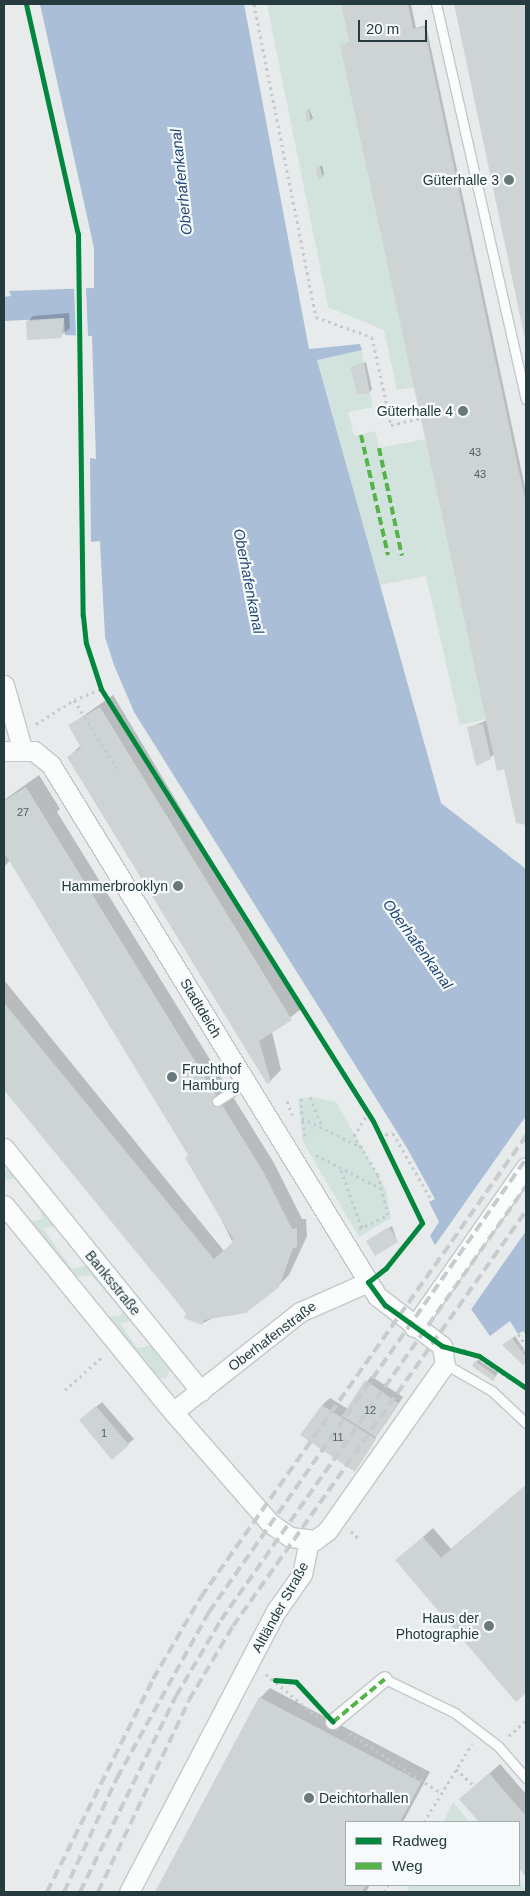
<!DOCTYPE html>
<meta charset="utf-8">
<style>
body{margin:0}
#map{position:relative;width:530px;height:1896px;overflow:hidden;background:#e7ebeb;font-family:Arial,sans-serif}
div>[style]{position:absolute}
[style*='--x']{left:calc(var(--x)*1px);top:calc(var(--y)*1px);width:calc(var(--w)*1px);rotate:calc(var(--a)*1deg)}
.green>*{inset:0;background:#d2e3de}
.water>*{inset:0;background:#abbed7}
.pier>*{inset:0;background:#e7ebeb}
.shadow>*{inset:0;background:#0003}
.building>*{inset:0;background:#ced3d3}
.path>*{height:3px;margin-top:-1.5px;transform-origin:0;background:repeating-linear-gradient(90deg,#c2cacb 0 2.5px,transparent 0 6.5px)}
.roads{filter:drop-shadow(1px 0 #c4c8c8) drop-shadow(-1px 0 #c4c8c8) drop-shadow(0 1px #c4c8c8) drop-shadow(0 -1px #c4c8c8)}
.service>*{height:9px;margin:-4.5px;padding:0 4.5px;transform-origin:4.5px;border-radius:4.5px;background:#fbfcfc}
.pedestrian>*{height:14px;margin:-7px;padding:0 7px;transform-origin:7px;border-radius:7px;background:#fbfcfc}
.minor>*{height:19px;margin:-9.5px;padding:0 9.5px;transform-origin:9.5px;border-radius:9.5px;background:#fbfcfc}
.rail>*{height:4px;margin-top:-2px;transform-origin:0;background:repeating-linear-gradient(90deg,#c8cccc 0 10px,transparent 0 15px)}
.quiet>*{height:4px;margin-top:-2px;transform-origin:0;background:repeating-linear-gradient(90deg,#55b347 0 8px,transparent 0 12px)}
.cycleway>*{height:5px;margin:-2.5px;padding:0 2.5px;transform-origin:2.5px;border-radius:2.5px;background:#00873e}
.dots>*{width:14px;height:14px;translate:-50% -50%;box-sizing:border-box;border:2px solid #f6fafa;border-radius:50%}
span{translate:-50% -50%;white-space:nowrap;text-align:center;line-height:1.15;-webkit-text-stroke:4.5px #f6fafa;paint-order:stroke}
.number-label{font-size:11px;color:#506264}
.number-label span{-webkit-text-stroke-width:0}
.poi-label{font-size:14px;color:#253b3e}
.right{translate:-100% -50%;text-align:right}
.left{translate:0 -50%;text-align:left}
.street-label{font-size:14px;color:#253b3e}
.water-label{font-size:15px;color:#224677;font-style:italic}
.frame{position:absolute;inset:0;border:5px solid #253b3e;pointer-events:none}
.legend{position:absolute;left:345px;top:1821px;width:175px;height:65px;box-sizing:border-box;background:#f6fafa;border:1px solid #a2aeaf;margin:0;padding:6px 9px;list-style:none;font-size:15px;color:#253b3e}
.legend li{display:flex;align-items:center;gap:10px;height:25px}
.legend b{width:25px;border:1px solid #a2aeaf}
.scale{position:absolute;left:358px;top:20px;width:69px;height:22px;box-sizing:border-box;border:2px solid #253b3e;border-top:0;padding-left:6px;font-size:15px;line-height:18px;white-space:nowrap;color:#253b3e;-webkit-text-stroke:4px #f6fafa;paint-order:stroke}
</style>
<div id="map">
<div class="green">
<div style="clip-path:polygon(267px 4px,341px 4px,414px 387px,397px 390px,384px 330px,328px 307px)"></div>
<div style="clip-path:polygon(362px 350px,364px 363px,350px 367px,357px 395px,370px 393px,373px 407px,348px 412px,354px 436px,375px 431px,379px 448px,425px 439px,486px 719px,460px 725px,426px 576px,380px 585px,317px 359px)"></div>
<div style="clip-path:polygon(313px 1097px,336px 1102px,386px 1190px,391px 1218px,359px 1237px,303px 1142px,298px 1099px)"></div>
<div style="clip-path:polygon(4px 1170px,12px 1170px,59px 1226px,43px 1228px,72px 1269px,89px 1265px,135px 1321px,120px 1323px,137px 1348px,154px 1345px,171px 1367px,166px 1379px,156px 1377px,107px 1317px,122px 1315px,121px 1310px,91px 1275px,76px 1277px,29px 1222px,42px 1219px,41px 1211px,14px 1178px,4px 1180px)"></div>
<div style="clip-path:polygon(453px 1802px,470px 1822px,443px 1822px)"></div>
<div style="clip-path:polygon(519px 1879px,526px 1892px,406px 1892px,410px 1885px,519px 1885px)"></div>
</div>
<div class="water">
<div style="clip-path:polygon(40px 4px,244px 4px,309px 349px,360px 344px,362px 350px,317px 360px,441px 803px,526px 869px,526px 1334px,523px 1331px,518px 1334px,510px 1321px,490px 1336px,471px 1309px,430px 1236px,439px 1222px,429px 1202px,435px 1199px,407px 1148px,134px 712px,114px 665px,105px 637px,100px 541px,91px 542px,90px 458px,96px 459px,92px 336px,65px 335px,64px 318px,4px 321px,4px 297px,11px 296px,9px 291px,94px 288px,94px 248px)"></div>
</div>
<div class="pier">
<div style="clip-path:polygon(74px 286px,86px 286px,88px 337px,76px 338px)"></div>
<div style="clip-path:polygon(526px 1116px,526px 1231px,470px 1311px,433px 1248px)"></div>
</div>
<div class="shadow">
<div style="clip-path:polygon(342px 4px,411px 4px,416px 28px,426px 25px,526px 492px,526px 823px,505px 768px,495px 753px,490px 758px,469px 728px,487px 720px,342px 46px,350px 42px)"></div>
<div style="clip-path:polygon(455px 4px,526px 4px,526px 337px)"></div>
<div style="clip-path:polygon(309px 109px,313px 118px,311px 120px,306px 112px)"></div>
<div style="clip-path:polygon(322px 165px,324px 174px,322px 177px,317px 169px)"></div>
<div style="clip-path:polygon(69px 313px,70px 328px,64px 333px,28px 339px,27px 322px,33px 316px)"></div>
<div style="clip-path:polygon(366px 362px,372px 389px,370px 392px,351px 367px)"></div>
<div style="clip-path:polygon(113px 695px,301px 1009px,272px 1032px,281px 1070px,270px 1081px,68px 758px,81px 745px,69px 726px)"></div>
<div style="clip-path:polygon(39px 775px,60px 809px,57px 812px,274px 1163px,302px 1219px,306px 1219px,307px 1236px,289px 1275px,278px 1286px,201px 1324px,187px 1312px,4px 1087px,4px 980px,224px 1251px,233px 1243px,189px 1155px,10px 860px,4px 867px,4px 854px,10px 859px,4px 849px,4px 800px)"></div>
<div style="clip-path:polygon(392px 1226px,397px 1241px,370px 1239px)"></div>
<div style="clip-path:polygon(515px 1336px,526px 1352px,524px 1364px,506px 1343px)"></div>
<div style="clip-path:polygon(478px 1360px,498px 1373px,495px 1377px,476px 1362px)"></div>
<div style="clip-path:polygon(371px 1376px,403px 1397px,354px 1470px,322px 1405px,330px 1398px,348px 1409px)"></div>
<div style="clip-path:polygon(102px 1402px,134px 1439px,128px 1444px,86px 1415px)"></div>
<div style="clip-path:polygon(526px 1485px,526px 1692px,516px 1700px,397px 1560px,433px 1528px,451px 1549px)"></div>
<div style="clip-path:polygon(270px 1688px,430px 1772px,403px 1822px,346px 1822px,346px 1885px,370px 1885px,366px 1892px,157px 1892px,260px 1698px)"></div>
<div style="clip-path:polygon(500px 1764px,526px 1794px,526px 1875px,519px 1866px,519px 1822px,481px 1822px,461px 1799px)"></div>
</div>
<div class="building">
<div style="clip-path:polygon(341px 4px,408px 4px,413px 29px,424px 27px,526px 504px,526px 825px,516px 823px,504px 769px,497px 771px,340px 45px,349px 43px)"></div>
<div style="clip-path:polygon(454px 4px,526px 4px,526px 339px,525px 339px)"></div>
<div style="clip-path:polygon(309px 110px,311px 121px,307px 122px,305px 111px)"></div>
<div style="clip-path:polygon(320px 167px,323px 178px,318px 179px,316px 168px)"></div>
<div style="clip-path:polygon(64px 318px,62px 338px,27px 340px,26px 321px)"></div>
<div style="clip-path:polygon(364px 363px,370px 393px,357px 395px,350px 367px)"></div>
<div style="clip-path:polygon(100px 707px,292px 1020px,259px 1041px,271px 1082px,267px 1084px,67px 757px,81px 748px,68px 725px)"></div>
<div style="clip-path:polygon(483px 724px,491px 759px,476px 766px,467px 727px)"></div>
<div style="clip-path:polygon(26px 787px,264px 1173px,292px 1229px,297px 1228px,297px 1247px,293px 1248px,279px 1287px,246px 1313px,204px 1320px,202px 1325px,184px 1318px,186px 1313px,4px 1090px,4px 1003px,214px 1259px,231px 1244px,233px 1239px,185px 1158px,188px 1155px,4px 852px,4px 801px)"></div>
<div style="clip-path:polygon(389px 1227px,398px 1242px,375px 1256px,366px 1241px)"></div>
<div style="clip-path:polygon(512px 1338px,526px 1357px,524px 1366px,502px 1345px)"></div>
<div style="clip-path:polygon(475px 1361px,496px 1376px,493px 1381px,472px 1366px)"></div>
<div style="clip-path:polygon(365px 1380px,398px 1403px,376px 1437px,342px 1416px)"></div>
<div style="clip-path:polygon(322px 1405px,376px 1439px,355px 1472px,300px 1435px)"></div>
<div style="clip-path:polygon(96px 1406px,129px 1445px,112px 1460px,79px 1420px)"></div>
<div style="clip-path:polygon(526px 1485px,526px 1693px,516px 1702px,395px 1560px,423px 1537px,441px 1558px)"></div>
<div style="clip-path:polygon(259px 1697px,421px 1782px,400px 1822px,346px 1822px,346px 1885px,366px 1885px,362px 1892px,155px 1892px)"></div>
<div style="clip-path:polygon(489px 1773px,526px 1816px,526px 1877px,519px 1868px,519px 1822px,479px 1822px,459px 1799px)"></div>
</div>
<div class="path">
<div style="--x:254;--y:4;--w:319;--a:78.8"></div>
<div style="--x:316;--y:317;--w:59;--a:19.7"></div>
<div style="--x:372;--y:337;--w:90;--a:77.8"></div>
<div style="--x:391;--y:425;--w:31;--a:-13"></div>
<div style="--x:74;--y:700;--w:85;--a:58"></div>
<div style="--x:36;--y:724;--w:45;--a:-32.3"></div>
<div style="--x:74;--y:700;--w:29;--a:-22"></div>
<div style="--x:310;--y:1097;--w:32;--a:68"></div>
<div style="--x:301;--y:1098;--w:20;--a:87"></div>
<div style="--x:287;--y:1101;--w:15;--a:70"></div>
<div style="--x:305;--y:1136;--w:18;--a:-99"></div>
<div style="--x:302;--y:1118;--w:68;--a:26.2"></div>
<div style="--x:379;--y:1136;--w:14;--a:-12"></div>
<div style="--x:393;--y:1133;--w:78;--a:60.2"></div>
<div style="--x:316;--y:1155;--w:76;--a:27.2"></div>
<div style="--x:341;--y:1170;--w:62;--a:70.1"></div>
<div style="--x:359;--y:1229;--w:32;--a:-26"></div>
<div style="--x:388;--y:1215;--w:41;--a:-104"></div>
<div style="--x:378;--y:1175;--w:46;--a:-121.6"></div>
<div style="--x:354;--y:1136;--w:27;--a:-59"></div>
<div style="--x:518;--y:1334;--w:14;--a:54"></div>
<div style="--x:519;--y:1344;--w:13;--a:58"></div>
<div style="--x:463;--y:1349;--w:74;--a:31.8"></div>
<div style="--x:65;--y:1390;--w:50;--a:-41.7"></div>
<div style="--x:351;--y:1531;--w:10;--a:45"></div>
<div style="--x:266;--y:1674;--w:67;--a:40.1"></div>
<div style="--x:349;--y:1733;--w:110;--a:33.1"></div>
<div style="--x:509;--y:1736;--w:23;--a:-43"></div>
<div style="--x:456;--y:1769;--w:23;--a:43"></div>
<div style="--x:424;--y:1822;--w:92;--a:-58.4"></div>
<div style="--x:384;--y:1892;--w:8;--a:-60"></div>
</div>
<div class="roads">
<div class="service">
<div style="--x:436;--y:4;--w:405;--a:77.2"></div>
<div style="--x:217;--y:1101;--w:35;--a:-33"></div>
<div style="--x:445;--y:1364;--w:54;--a:29.9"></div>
<div style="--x:492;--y:1391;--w:47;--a:43.3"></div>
<div style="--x:385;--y:1679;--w:78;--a:25.9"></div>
<div style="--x:455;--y:1713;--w:54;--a:37.5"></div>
<div style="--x:498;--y:1746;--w:43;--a:48.8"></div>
</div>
<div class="pedestrian">
<div style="--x:333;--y:1722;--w:67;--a:-39.6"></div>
</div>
<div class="minor">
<div style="--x:4;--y:685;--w:66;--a:74.1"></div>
<div style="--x:4;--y:751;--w:30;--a:0"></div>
<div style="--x:34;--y:751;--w:22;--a:39"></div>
<div style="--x:51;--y:765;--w:623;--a:58.45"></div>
<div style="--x:377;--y:1296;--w:82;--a:37.6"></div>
<div style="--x:442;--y:1346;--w:18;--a:81"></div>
<div style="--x:445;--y:1364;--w:204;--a:125.2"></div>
<div style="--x:327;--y:1531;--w:15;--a:143"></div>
<div style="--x:315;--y:1540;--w:25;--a:-173"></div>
<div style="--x:290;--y:1537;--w:24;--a:-145"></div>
<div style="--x:270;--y:1523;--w:147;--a:-131.1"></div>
<div style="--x:173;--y:1412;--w:267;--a:-129.2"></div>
<div style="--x:4;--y:1148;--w:313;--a:51"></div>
<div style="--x:414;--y:1327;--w:195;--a:-55"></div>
<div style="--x:173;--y:1412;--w:162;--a:-38.2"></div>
<div style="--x:300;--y:1312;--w:74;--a:-23.8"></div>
<div style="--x:129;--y:1892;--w:317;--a:-62.4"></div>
<div style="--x:276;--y:1611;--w:45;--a:-54.9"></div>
<div style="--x:302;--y:1574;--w:35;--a:-78"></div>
</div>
</div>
<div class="rail">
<div style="--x:47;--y:1892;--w:238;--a:-63.5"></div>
<div style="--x:153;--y:1679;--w:95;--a:-59.7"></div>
<div style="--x:201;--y:1597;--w:564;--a:-54.82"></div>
<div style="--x:64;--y:1892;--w:126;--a:-65.1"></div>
<div style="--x:117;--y:1778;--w:190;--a:-61"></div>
<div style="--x:209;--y:1612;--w:553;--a:-55.02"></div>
<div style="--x:80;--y:1892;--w:218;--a:-63.9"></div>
<div style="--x:176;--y:1696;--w:88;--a:-59.4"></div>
<div style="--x:221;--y:1620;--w:530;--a:-54.9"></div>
<div style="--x:98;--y:1892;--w:212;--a:-64.6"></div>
<div style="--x:189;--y:1700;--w:86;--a:-59.3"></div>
<div style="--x:233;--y:1626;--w:508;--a:-54.78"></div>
</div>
<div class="quiet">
<div style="--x:361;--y:435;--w:123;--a:77.3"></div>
<div style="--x:379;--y:448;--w:110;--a:78"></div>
<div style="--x:333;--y:1722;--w:67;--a:-39.6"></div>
</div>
<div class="cycleway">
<div style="--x:26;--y:4;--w:236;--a:77.3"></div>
<div style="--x:78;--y:234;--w:382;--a:89.3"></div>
<div style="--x:83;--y:616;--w:27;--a:84"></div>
<div style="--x:86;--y:643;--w:48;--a:71.9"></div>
<div style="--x:101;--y:689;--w:510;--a:57.8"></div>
<div style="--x:373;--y:1121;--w:113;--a:64.3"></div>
<div style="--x:422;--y:1223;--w:58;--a:128.7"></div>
<div style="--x:386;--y:1268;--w:23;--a:142"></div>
<div style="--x:368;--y:1282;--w:29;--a:54"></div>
<div style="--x:385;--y:1305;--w:70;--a:35.7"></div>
<div style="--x:442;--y:1346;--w:38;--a:15"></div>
<div style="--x:479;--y:1356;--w:57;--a:34.2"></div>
<div style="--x:275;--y:1680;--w:21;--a:5"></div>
<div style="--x:296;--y:1682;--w:54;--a:47.2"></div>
</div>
<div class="dots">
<div style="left:509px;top:180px;background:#69797b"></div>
<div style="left:463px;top:411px;background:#69797b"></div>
<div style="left:178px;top:886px;background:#69797b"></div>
<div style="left:172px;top:1077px;background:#69797b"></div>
<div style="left:489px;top:1626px;background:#69797b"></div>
<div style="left:309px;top:1798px;background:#69797b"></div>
</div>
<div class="number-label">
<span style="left:475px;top:452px">43</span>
<span style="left:480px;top:474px">43</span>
<span style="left:23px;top:812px">27</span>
<span style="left:370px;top:1410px">12</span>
<span style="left:104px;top:1433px">1</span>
<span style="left:338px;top:1437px">11</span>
</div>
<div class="poi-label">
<span class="right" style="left:499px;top:180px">Güterhalle 3</span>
<span class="right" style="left:453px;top:411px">Güterhalle 4</span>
<span class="right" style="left:168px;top:886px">Hammerbrooklyn</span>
<span class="left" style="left:182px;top:1077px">Fruchthof<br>Hamburg</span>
<span class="right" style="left:479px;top:1626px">Haus der<br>Photographie</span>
<span class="left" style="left:319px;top:1798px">Deichtorhallen</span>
</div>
<div class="street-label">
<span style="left:201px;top:1008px;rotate:59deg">Stadtdeich</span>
<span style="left:113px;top:1283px;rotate:51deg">Banksstraße</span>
<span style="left:272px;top:1336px;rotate:-37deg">Oberhafenstraße</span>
<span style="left:280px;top:1607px;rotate:-61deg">Altländer Straße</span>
</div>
<div class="water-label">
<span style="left:181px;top:182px;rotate:-96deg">Oberhafenkanal</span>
<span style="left:249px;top:581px;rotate:79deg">Oberhafenkanal</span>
<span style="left:418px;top:944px;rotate:54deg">Oberhafenkanal</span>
</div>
<div class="frame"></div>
<ul class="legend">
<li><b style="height:6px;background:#00873e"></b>Radweg</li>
<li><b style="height:6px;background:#55b347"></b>Weg</li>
</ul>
<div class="scale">20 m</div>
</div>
